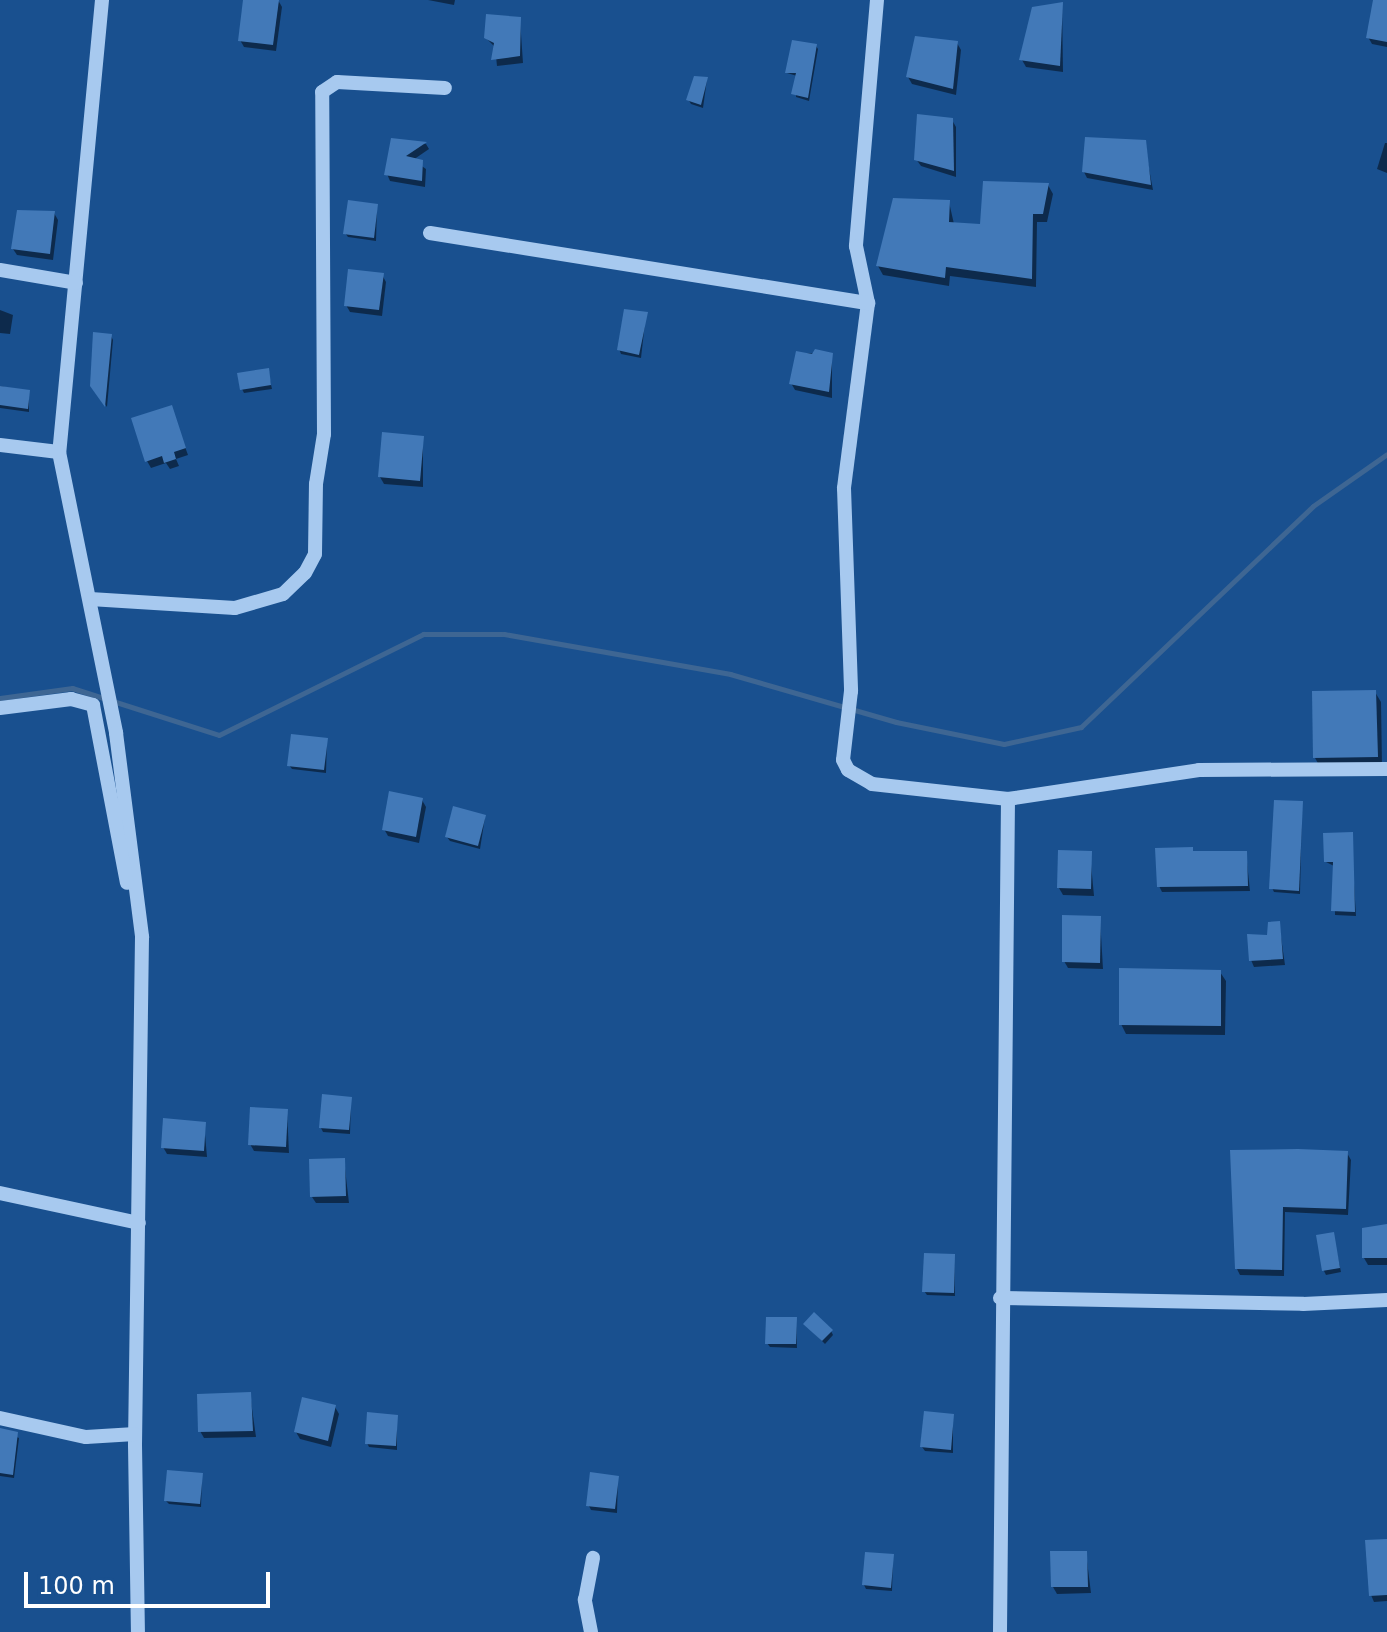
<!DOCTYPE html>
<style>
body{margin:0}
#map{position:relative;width:1387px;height:1632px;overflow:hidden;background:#19508f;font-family:"DejaVu Sans",sans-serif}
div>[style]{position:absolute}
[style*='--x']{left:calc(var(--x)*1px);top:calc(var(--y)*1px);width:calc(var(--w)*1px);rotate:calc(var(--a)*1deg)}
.shadow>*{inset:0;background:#0007}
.stream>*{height:5px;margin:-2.5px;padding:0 2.5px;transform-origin:2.5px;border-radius:2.5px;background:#3e6693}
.building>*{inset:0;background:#4279b8}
.minor>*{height:14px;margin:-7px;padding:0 7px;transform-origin:7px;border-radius:7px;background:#a7c9ef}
span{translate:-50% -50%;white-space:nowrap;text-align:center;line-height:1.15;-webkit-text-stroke:7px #19508f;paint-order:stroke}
.scale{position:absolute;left:24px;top:1572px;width:246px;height:36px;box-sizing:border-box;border:4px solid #fff;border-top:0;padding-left:10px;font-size:24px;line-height:28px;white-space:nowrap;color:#fff;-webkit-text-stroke:6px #19508f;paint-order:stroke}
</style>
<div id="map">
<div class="shadow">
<div style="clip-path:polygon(245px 0,278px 0,282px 7px,276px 51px,244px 47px,240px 40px)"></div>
<div style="clip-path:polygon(428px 0,455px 0,454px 5px)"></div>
<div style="clip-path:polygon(1375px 0,1387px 0,1387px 47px,1372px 44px,1368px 37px)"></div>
<div style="clip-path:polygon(1062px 4px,1063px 72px,1026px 67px,1022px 60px)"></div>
<div style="clip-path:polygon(520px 19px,523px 63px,497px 66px,495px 47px,486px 38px)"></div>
<div style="clip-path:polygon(957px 43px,961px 50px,956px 95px,912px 84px,908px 77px)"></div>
<div style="clip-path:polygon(816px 46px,818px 49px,809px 101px,796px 97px,797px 76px,787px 73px)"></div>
<div style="clip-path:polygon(707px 79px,703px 108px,691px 104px,688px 99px)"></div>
<div style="clip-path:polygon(952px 120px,956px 127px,956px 177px,921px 166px,916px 159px)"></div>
<div style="clip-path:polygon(393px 140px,426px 144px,429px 149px,413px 160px,426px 169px,425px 187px,390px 181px,387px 174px)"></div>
<div style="clip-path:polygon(1144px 142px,1153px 190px,1087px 178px,1084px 172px)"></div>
<div style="clip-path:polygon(1385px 143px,1387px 143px,1387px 173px,1377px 169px)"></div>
<div style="clip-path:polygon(1048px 185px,1053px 194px,1047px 222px,1037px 222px,1036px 287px,950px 276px,949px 286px,883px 275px,878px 266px,949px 202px,954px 224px,981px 226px)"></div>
<div style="clip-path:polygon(377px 206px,376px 241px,348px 237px,345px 233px)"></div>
<div style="clip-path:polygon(54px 213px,58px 220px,53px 260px,17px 255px,13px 249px)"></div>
<div style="clip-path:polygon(382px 275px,386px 282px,382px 316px,350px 312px,346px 305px)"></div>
<div style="clip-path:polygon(0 310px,13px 315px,10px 334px,0 333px)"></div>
<div style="clip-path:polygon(646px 314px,641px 358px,621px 354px,619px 349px)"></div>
<div style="clip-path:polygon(111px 336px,113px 340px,107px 407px,95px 390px)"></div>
<div style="clip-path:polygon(797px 353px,832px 354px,832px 398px,795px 390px,791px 383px)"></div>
<div style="clip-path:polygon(268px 371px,272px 389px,244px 393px,242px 389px)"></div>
<div style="clip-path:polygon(0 386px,29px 392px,29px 412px,0 408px)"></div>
<div style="clip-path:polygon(171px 408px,188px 455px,176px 459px,179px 466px,170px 469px,166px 463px,151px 468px,147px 461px)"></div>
<div style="clip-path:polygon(423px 438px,423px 487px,384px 484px,380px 477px)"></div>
<div style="clip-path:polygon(1375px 692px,1381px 702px,1382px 766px,1320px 767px,1315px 758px)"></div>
<div style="clip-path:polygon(327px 739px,326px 773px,292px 769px,289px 765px)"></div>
<div style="clip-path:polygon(422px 800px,426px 807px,419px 843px,388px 836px,384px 829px)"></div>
<div style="clip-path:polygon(1302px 803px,1300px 894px,1274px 892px,1272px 888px)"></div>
<div style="clip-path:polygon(485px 817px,480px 849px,450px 841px,447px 837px)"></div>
<div style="clip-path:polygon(1351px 834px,1356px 916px,1335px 915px,1334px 866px,1326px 862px)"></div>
<div style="clip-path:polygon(1090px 853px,1094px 896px,1063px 895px,1059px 888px)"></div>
<div style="clip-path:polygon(1194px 853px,1246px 853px,1250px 891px,1162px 892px,1159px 886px)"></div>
<div style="clip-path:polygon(1100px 918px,1103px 969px,1068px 968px,1064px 961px)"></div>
<div style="clip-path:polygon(1279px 923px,1285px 965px,1254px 967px,1251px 960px)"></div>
<div style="clip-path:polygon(1220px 972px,1226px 981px,1225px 1035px,1126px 1034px,1121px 1024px)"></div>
<div style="clip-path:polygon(351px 1099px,350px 1134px,323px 1132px,321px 1128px)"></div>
<div style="clip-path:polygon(287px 1111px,289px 1153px,254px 1151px,250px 1144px)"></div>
<div style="clip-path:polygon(204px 1123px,207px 1157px,167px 1154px,163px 1147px)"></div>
<div style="clip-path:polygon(1232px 1152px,1347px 1153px,1351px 1160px,1348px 1215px,1285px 1212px,1284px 1276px,1240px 1275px,1237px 1269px)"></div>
<div style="clip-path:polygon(344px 1160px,349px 1203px,316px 1203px,312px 1197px)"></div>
<div style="clip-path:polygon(1387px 1226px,1387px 1265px,1368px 1265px,1364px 1258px)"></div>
<div style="clip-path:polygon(1333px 1235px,1341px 1272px,1326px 1275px,1324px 1271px)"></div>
<div style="clip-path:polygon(954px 1256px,955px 1296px,927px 1295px,924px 1291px)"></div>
<div style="clip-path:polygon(796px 1319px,797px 1348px,770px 1347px,767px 1343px)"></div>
<div style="clip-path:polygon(805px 1324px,831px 1331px,833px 1335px,825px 1344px)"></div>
<div style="clip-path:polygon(250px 1394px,256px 1437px,204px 1438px,200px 1431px)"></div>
<div style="clip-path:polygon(335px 1407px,339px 1414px,331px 1447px,300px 1439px,296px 1432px)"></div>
<div style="clip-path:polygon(953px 1416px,953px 1453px,925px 1451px,922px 1447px)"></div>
<div style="clip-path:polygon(397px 1417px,397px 1450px,369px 1447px,367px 1443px)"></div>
<div style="clip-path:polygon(0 1430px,19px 1438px,14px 1478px,0 1476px)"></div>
<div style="clip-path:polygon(202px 1475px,201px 1507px,169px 1504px,166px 1501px)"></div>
<div style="clip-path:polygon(618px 1477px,617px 1513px,591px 1510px,589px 1506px)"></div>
<div style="clip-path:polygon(1387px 1541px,1387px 1601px,1374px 1602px,1371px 1595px)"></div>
<div style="clip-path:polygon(1086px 1553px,1091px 1593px,1057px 1594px,1053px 1587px)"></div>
<div style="clip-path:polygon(893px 1556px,892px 1591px,866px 1589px,864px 1585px)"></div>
</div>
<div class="stream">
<div style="--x:0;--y:698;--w:73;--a:-7.9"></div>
<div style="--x:72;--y:688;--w:154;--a:17.7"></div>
<div style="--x:219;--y:735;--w:228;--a:-26.3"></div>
<div style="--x:423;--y:634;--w:81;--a:0"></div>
<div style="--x:504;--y:634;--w:230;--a:10"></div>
<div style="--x:730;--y:674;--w:173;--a:16.1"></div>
<div style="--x:896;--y:722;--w:110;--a:11.5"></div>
<div style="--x:1004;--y:744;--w:79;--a:-12.4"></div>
<div style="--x:1081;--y:727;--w:320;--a:-43.6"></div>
<div style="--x:1313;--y:506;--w:90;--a:-35.1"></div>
</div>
<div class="building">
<div style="clip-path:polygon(243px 0,279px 0,273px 45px,238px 41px)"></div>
<div style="clip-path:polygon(1373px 0,1387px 0,1387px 42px,1366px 38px)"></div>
<div style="clip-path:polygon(1063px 2px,1060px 66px,1019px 60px,1032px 7px)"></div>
<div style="clip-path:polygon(486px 14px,521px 17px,520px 56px,491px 60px,494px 43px,484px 38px)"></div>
<div style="clip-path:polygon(915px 36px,958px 41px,953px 89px,906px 77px)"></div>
<div style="clip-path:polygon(792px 40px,817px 44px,808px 98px,791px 94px,796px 73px,785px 73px)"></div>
<div style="clip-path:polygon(694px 76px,708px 77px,701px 105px,686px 100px)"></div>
<div style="clip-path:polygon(917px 114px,953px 118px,954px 171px,914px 160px)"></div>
<div style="clip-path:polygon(1085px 137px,1146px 140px,1151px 185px,1082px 172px)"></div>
<div style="clip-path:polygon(391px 138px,427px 142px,406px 156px,423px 160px,422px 181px,384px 175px)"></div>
<div style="clip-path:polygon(983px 181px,1049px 183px,1043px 214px,1033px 214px,1032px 279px,946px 267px,945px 278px,876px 266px,893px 198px,950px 200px,949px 222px,980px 224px)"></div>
<div style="clip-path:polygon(348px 200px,378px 204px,374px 238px,343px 234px)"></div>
<div style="clip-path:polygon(17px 210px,55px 211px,50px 254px,11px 249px)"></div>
<div style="clip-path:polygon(348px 269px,384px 273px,379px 310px,344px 306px)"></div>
<div style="clip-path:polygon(624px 309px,648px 312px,639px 355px,617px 350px)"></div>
<div style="clip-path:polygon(93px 332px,112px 334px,105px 407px,90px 386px)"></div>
<div style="clip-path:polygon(815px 349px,833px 353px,829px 392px,789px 384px,796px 351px,812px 354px)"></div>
<div style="clip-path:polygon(269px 368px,271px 385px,240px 390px,237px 373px)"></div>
<div style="clip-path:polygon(0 386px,30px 390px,28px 409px,0 405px)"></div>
<div style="clip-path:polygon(172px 405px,186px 448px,174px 452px,176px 459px,164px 463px,162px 456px,145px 462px,131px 418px)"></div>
<div style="clip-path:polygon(382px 432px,424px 436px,420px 481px,378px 477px)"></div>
<div style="clip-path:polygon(1376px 690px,1378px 757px,1313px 758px,1312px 691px)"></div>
<div style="clip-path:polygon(291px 734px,328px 738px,324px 770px,287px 766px)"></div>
<div style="clip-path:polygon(389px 791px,423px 798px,416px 837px,382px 830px)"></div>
<div style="clip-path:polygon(1274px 800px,1303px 801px,1299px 891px,1269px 889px)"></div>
<div style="clip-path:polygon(453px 806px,486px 815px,478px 846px,445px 837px)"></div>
<div style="clip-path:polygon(1353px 832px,1355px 912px,1331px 911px,1333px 862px,1324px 862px,1323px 833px)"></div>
<div style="clip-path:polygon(1193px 847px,1193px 851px,1247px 851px,1248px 886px,1157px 887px,1155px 848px)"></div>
<div style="clip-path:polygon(1058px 850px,1092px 851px,1091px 889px,1057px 888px)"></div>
<div style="clip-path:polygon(1062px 915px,1101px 916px,1100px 963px,1062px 962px)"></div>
<div style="clip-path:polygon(1280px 921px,1283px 959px,1249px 961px,1247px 934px,1267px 935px,1268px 922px)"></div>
<div style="clip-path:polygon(1119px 968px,1221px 970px,1221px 1026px,1119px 1025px)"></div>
<div style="clip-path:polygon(322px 1094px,352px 1097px,349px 1130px,319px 1128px)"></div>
<div style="clip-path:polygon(250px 1107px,288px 1109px,286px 1147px,248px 1145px)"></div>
<div style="clip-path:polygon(163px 1118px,206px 1122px,204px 1151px,161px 1148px)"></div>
<div style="clip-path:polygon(1298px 1149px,1348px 1151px,1346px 1209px,1283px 1207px,1282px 1270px,1235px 1269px,1230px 1150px)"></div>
<div style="clip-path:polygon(345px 1158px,346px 1196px,310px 1197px,309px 1159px)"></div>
<div style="clip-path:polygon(1387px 1224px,1387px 1258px,1362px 1258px,1362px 1228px)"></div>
<div style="clip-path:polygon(1334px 1232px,1340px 1268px,1322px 1271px,1316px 1235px)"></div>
<div style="clip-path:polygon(924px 1253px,955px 1254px,954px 1293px,922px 1292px)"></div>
<div style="clip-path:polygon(814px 1312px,833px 1330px,822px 1341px,803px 1324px)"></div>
<div style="clip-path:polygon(766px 1317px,797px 1317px,796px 1344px,765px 1344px)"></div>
<div style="clip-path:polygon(251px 1392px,253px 1431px,198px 1432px,197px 1394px)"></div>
<div style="clip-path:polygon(302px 1397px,336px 1405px,328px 1441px,294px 1432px)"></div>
<div style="clip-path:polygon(924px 1411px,954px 1414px,951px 1450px,920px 1447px)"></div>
<div style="clip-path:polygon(367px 1412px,398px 1415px,396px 1446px,365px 1444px)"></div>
<div style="clip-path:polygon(0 1428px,18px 1432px,13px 1475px,0 1473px)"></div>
<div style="clip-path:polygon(167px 1470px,203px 1473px,200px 1504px,164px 1501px)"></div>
<div style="clip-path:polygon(590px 1472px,619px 1476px,615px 1509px,586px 1506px)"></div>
<div style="clip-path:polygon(1387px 1539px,1387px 1595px,1369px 1596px,1365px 1540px)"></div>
<div style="clip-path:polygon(1050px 1551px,1087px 1551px,1088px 1587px,1051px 1587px)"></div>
<div style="clip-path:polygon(865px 1552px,894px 1554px,891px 1588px,862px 1585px)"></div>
</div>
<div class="minor">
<div style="--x:102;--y:0;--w:454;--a:95.4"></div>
<div style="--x:59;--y:452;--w:287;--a:78.5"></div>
<div style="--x:116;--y:733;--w:206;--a:82.7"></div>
<div style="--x:142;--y:937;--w:508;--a:90.79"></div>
<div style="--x:135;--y:1445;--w:187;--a:89.1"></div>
<div style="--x:877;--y:0;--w:247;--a:94.9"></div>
<div style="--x:856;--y:246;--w:58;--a:78.1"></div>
<div style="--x:868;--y:303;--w:187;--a:97.4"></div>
<div style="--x:844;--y:488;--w:203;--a:88"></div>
<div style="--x:851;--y:691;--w:69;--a:96.6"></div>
<div style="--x:843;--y:760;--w:11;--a:63"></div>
<div style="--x:848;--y:770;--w:28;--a:30"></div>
<div style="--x:872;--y:784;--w:137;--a:6.3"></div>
<div style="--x:1008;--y:799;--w:193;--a:-8.6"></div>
<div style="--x:1199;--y:770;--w:188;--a:-0.3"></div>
<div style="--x:430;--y:233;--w:444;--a:9.1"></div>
<div style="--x:0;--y:270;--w:77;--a:9.7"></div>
<div style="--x:0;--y:445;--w:59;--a:6.8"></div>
<div style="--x:90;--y:599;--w:145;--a:3.6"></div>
<div style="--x:235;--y:608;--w:50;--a:-16.3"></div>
<div style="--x:283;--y:594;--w:30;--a:-44"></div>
<div style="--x:305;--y:573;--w:21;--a:-62"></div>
<div style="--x:315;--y:554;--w:70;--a:-89.2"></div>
<div style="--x:316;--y:484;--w:51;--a:-80.9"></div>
<div style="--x:324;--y:434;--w:342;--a:-90.3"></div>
<div style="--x:322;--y:92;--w:18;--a:-34"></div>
<div style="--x:337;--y:82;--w:108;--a:3.2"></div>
<div style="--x:0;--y:708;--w:72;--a:-7.2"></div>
<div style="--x:71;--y:699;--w:23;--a:15"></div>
<div style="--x:93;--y:705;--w:181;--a:79.2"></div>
<div style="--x:0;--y:1193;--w:142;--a:12.2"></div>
<div style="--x:1000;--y:1298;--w:303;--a:1.1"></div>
<div style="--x:1303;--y:1304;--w:84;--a:-2.7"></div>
<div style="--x:0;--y:1418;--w:88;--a:12.5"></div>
<div style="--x:86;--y:1437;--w:49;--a:-3.5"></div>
<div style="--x:591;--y:1632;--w:33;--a:-101"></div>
<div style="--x:585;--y:1600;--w:43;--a:-79.2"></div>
<div style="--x:1000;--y:1632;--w:833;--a:-89.45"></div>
</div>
<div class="scale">100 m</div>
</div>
